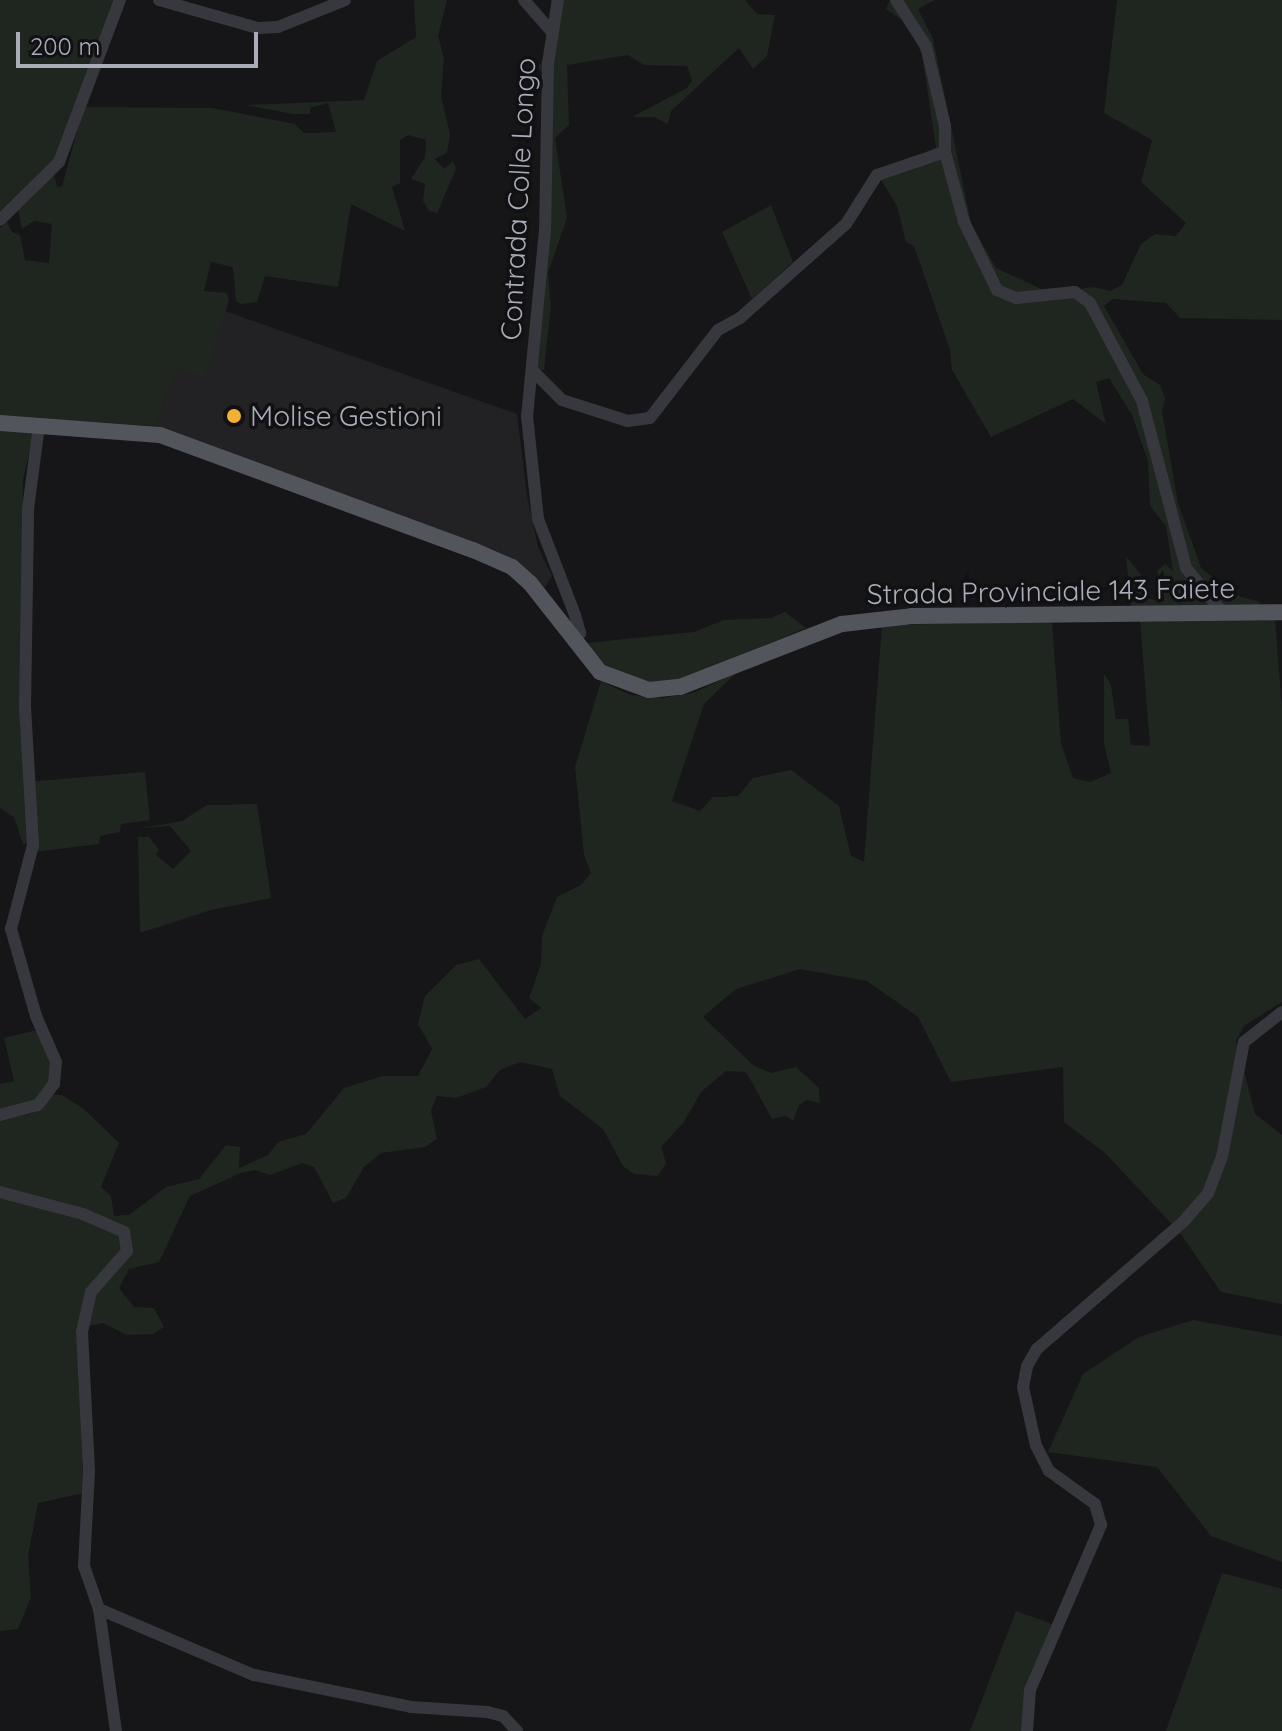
<!DOCTYPE html>
<style>
body{margin:0}
#map{position:relative;width:1282px;height:1731px;overflow:hidden;background:#161618;font-family:Quicksand,sans-serif}
div>[style]{position:absolute}
[style*='--x']{left:calc(var(--x)*1px);top:calc(var(--y)*1px);width:calc(var(--w)*1px);rotate:calc(var(--a)*1deg)}
.built>*{inset:0;background:#222225}
.green>*{inset:0;background:#1e261f}
.minor>*{height:12px;margin:-6px;padding:0 6px;transform-origin:6px;border-radius:6px;background:#37383d}
.major>*{height:16px;margin:-8px;padding:0 8px;transform-origin:8px;border-radius:8px;background:#53555c}
.dots>*{width:22px;height:22px;translate:-50% -50%;box-sizing:border-box;border:4px solid #111113;border-radius:50%}
span{translate:-50% -50%;white-space:nowrap;text-align:center;line-height:1.15;-webkit-text-stroke:7px #111113;paint-order:stroke}
.street-label{font-size:28px;color:#a8adb8}
.poi-label{font-size:28px;color:#a8adb8}
.left{translate:0 -50%;text-align:left}
.scale{position:absolute;left:16px;top:32px;width:242px;height:36px;box-sizing:border-box;border:4px solid #a8adb8;border-top:0;padding-left:10px;font-size:24px;line-height:28px;white-space:nowrap;color:#a8adb8;-webkit-text-stroke:6px #111113;paint-order:stroke}
</style>
<div id="map">
<div class="built">
<div style="clip-path:polygon(225px 311px,517px 414px,527px 496px,538px 547px,552px 576px,544px 588px,496px 551px,155px 426px,177px 367px,205px 376px)"></div>
</div>
<div class="green">
<div style="clip-path:polygon(0 0,114px 0,57px 156px,0 211px)"></div>
<div style="clip-path:polygon(414px 0,447px 0,438px 36px,444px 58px,441px 97px,450px 134px,447px 153px,435px 159px,444px 169px,453px 161px,456px 169px,437px 213px,429px 211px,423px 201px,425px 184px,411px 179px,425px 157px,426px 140px,408px 135px,400px 140px,400px 183px,392px 187px,405px 231px,351px 204px,338px 287px,265px 276px,257px 302px,241px 304px,236px 301px,233px 267px,211px 262px,204px 291px,227px 293px,229px 301px,205px 377px,177px 368px,155px 426px,0 416px,0 228px,7px 222px,12px 232px,20px 235px,25px 260px,49px 263px,52px 224px,34px 221px,22px 229px,18px 210px,54px 174px,57px 187px,62px 186px,84px 107px,212px 108px,295px 124px,304px 133px,336px 132px,328px 103px,310px 108px,310px 114px,293px 114px,246px 105px,364px 100px,377px 61px,416px 37px)"></div>
<div style="clip-path:polygon(551px 0,745px 0,757px 14px,775px 15px,767px 56px,753px 69px,739px 48px,671px 111px,668px 124px,654px 117px,632px 117px,687px 88px,692px 80px,687px 66px,644px 65px,628px 55px,567px 65px,569px 125px,555px 138px,567px 218px,548px 273px,551px 306px,544px 370px,539px 370px,526px 365px,542px 224px,543px 74px,537px 66px,544px 61px)"></div>
<div style="clip-path:polygon(890px 0,935px 0,918px 9px,933px 39px,971px 223px,996px 268px,1052px 294px,1093px 287px,1110px 291px,1122px 285px,1141px 244px,1155px 234px,1176px 236px,1186px 223px,1141px 182px,1152px 140px,1104px 113px,1117px 0,1282px 0,1282px 320px,1180px 318px,1166px 303px,1113px 299px,1104px 306px,1143px 374px,1160px 385px,1165px 398px,1162px 411px,1178px 503px,1201px 568px,1235px 595px,1260px 602px,1258px 606px,1131px 609px,1126px 556px,1146px 581px,1147px 598px,1159px 601px,1163px 594px,1157px 571px,1165px 564px,1173px 571px,1166px 526px,1150px 506px,1148px 461px,1132px 415px,1109px 378px,1096px 382px,1106px 424px,1073px 399px,991px 437px,952px 370px,950px 350px,914px 246px,906px 242px,897px 206px,880px 178px,936px 147px,922px 54px,905px 22px,886px 9px)"></div>
<div style="clip-path:polygon(771px 205px,793px 262px,752px 299px,722px 232px)"></div>
<div style="clip-path:polygon(0 430px,34px 432px,23px 479px,20px 724px,26px 782px,145px 772px,150px 820px,121px 824px,120px 832px,100px 836px,99px 844px,35px 852px,37px 844px,23px 844px,14px 817px,0 808px)"></div>
<div style="clip-path:polygon(785px 612px,806px 628px,683px 680px,660px 685px,611px 671px,586px 643px,694px 632px,724px 620px,771px 618px)"></div>
<div style="clip-path:polygon(1275px 619px,1282px 710px,1282px 1002px,1245px 1025px,1236px 1040px,1255px 1114px,1282px 1135px,1282px 1304px,1221px 1292px,1180px 1233px,1105px 1153px,1064px 1122px,1063px 1067px,951px 1082px,918px 1017px,867px 981px,800px 969px,736px 989px,703px 1017px,754px 1066px,771px 1073px,796px 1067px,819px 1088px,820px 1103px,807px 1100px,799px 1105px,793px 1121px,786px 1116px,772px 1119px,746px 1072px,726px 1071px,701px 1092px,684px 1122px,661px 1147px,666px 1163px,658px 1176px,634px 1174px,623px 1166px,603px 1129px,560px 1096px,552px 1069px,520px 1062px,500px 1070px,486px 1087px,456px 1098px,437px 1096px,431px 1111px,437px 1139px,425px 1147px,381px 1153px,364px 1167px,346px 1198px,333px 1203px,314px 1167px,302px 1163px,270px 1175px,255px 1170px,241px 1173px,190px 1196px,159px 1262px,129px 1269px,119px 1288px,134px 1307px,154px 1308px,164px 1327px,153px 1334px,127px 1335px,103px 1323px,79px 1328px,83px 1493px,38px 1503px,28px 1556px,31px 1597px,18px 1629px,0 1631px,0 1119px,30px 1114px,50px 1095px,62px 1095px,84px 1109px,119px 1143px,101px 1187px,111px 1196px,114px 1216px,129px 1215px,166px 1187px,199px 1179px,226px 1145px,240px 1147px,239px 1168px,268px 1155px,278px 1142px,306px 1134px,344px 1088px,383px 1076px,418px 1076px,432px 1049px,418px 1024px,425px 996px,456px 965px,479px 959px,525px 1019px,541px 1008px,529px 998px,541px 964px,542px 936px,557px 897px,581px 885px,591px 873px,584px 855px,575px 767px,601px 681px,630px 695px,662px 698px,693px 693px,736px 673px,704px 704px,672px 801px,700px 811px,713px 797px,738px 796px,753px 778px,791px 770px,839px 806px,851px 856px,864px 862px,882px 625px,1052px 622px,1061px 743px,1073px 778px,1090px 782px,1111px 773px,1104px 744px,1104px 674px,1111px 685px,1116px 719px,1128px 719px,1131px 745px,1150px 746px,1140px 621px)"></div>
<div style="clip-path:polygon(257px 804px,271px 898px,211px 910px,140px 933px,138px 837px,149px 837px,159px 850px,156px 855px,173px 869px,191px 851px,170px 826px,142px 828px,182px 821px,207px 805px)"></div>
<div style="clip-path:polygon(37px 1030px,52px 1069px,47px 1086px,35px 1102px,0 1111px,0 1084px,14px 1081px,4px 1038px)"></div>
<div style="clip-path:polygon(1193px 1320px,1282px 1336px,1282px 1562px,1211px 1536px,1157px 1467px,1048px 1452px,1083px 1374px,1139px 1337px)"></div>
<div style="clip-path:polygon(1222px 1573px,1282px 1589px,1282px 1731px,1166px 1731px)"></div>
<div style="clip-path:polygon(1016px 1611px,1052px 1624px,1024px 1690px,1031px 1731px,970px 1731px)"></div>
</div>
<div class="minor">
<div style="--x:159;--y:0;--w:103;--a:15.8"></div>
<div style="--x:258;--y:28;--w:20;--a:-3"></div>
<div style="--x:278;--y:27;--w:72;--a:-21.9"></div>
<div style="--x:524;--y:0;--w:41;--a:48.9"></div>
<div style="--x:558;--y:0;--w:64;--a:99"></div>
<div style="--x:548;--y:63;--w:167;--a:91"></div>
<div style="--x:545;--y:230;--w:187;--a:95.5"></div>
<div style="--x:527;--y:416;--w:104;--a:83.9"></div>
<div style="--x:538;--y:519;--w:103;--a:68.9"></div>
<div style="--x:575;--y:615;--w:19;--a:74"></div>
<div style="--x:580;--y:633;--w:11;--a:124"></div>
<div style="--x:945;--y:152;--w:73;--a:74.8"></div>
<div style="--x:964;--y:222;--w:76;--a:64.1"></div>
<div style="--x:997;--y:290;--w:21;--a:23"></div>
<div style="--x:1016;--y:298;--w:59;--a:-5.8"></div>
<div style="--x:1075;--y:292;--w:19;--a:36"></div>
<div style="--x:1090;--y:303;--w:111;--a:62"></div>
<div style="--x:1142;--y:401;--w:173;--a:75.2"></div>
<div style="--x:1186;--y:568;--w:58;--a:50.6"></div>
<div style="--x:0;--y:220;--w:83;--a:-44.5"></div>
<div style="--x:59;--y:162;--w:173;--a:-69.4"></div>
<div style="--x:532;--y:370;--w:42;--a:45"></div>
<div style="--x:562;--y:400;--w:69;--a:17.7"></div>
<div style="--x:628;--y:421;--w:22;--a:-8"></div>
<div style="--x:650;--y:418;--w:111;--a:-52.3"></div>
<div style="--x:718;--y:330;--w:25;--a:-29"></div>
<div style="--x:740;--y:318;--w:142;--a:-41.6"></div>
<div style="--x:846;--y:224;--w:58;--a:-57.7"></div>
<div style="--x:877;--y:175;--w:72;--a:-18.7"></div>
<div style="--x:945;--y:152;--w:26;--a:-90"></div>
<div style="--x:945;--y:126;--w:82;--a:-103.4"></div>
<div style="--x:926;--y:46;--w:55;--a:-123.1"></div>
<div style="--x:0;--y:1115;--w:39;--a:-15"></div>
<div style="--x:38;--y:1105;--w:26;--a:-53"></div>
<div style="--x:54;--y:1084;--w:22;--a:-85"></div>
<div style="--x:56;--y:1062;--w:50;--a:-113.5"></div>
<div style="--x:36;--y:1016;--w:91;--a:-106"></div>
<div style="--x:11;--y:929;--w:87;--a:-75.3"></div>
<div style="--x:33;--y:845;--w:137;--a:-93.3"></div>
<div style="--x:25;--y:708;--w:199;--a:-89.1"></div>
<div style="--x:28;--y:509;--w:85;--a:-82.5"></div>
<div style="--x:0;--y:1192;--w:86;--a:14.8"></div>
<div style="--x:83;--y:1214;--w:45;--a:23.7"></div>
<div style="--x:124;--y:1232;--w:19;--a:81"></div>
<div style="--x:127;--y:1251;--w:55;--a:131.3"></div>
<div style="--x:91;--y:1292;--w:41;--a:102.7"></div>
<div style="--x:82;--y:1332;--w:139;--a:87.1"></div>
<div style="--x:89;--y:1471;--w:95;--a:93"></div>
<div style="--x:84;--y:1566;--w:46;--a:70.8"></div>
<div style="--x:99;--y:1609;--w:123;--a:82.1"></div>
<div style="--x:99;--y:1609;--w:168;--a:23.1"></div>
<div style="--x:254;--y:1675;--w:160;--a:11.5"></div>
<div style="--x:411;--y:1707;--w:76;--a:3.8"></div>
<div style="--x:487;--y:1712;--w:16;--a:14"></div>
<div style="--x:503;--y:1716;--w:21;--a:47"></div>
<div style="--x:1027;--y:1731;--w:41;--a:-85.8"></div>
<div style="--x:1030;--y:1690;--w:180;--a:-66.7"></div>
<div style="--x:1101;--y:1525;--w:22;--a:-106"></div>
<div style="--x:1095;--y:1504;--w:57;--a:-144.3"></div>
<div style="--x:1049;--y:1471;--w:28;--a:-117"></div>
<div style="--x:1036;--y:1446;--w:60;--a:-102.4"></div>
<div style="--x:1023;--y:1387;--w:21;--a:-79"></div>
<div style="--x:1027;--y:1366;--w:20;--a:-60"></div>
<div style="--x:1037;--y:1349;--w:195;--a:-41"></div>
<div style="--x:1184;--y:1221;--w:37;--a:-49"></div>
<div style="--x:1208;--y:1193;--w:39;--a:-69"></div>
<div style="--x:1222;--y:1157;--w:117;--a:-79.2"></div>
<div style="--x:1244;--y:1042;--w:48;--a:-38.3"></div>
</div>
<div class="major">
<div style="--x:0;--y:423;--w:160;--a:4.3"></div>
<div style="--x:160;--y:435;--w:333;--a:20.2"></div>
<div style="--x:473;--y:550;--w:43;--a:23.6"></div>
<div style="--x:512;--y:567;--w:24;--a:42"></div>
<div style="--x:530;--y:583;--w:113;--a:51.8"></div>
<div style="--x:600;--y:672;--w:52;--a:20.2"></div>
<div style="--x:649;--y:690;--w:31;--a:-6"></div>
<div style="--x:680;--y:687;--w:174;--a:-21.3"></div>
<div style="--x:842;--y:624;--w:70;--a:-6.5"></div>
<div style="--x:912;--y:616;--w:370;--a:-0.6"></div>
</div>
<div class="dots">
<div style="left:234px;top:416px;background:#f2b134"></div>
</div>
<div class="street-label">
<span style="left:518px;top:199px;rotate:-87deg">Contrada Colle Longo</span>
<span style="left:1051px;top:591px;rotate:-1deg">Strada Provinciale 143 Faiete</span>
</div>
<div class="poi-label">
<span class="left" style="left:250px;top:416px">Molise Gestioni</span>
</div>
<div class="scale">200 m</div>
</div>
